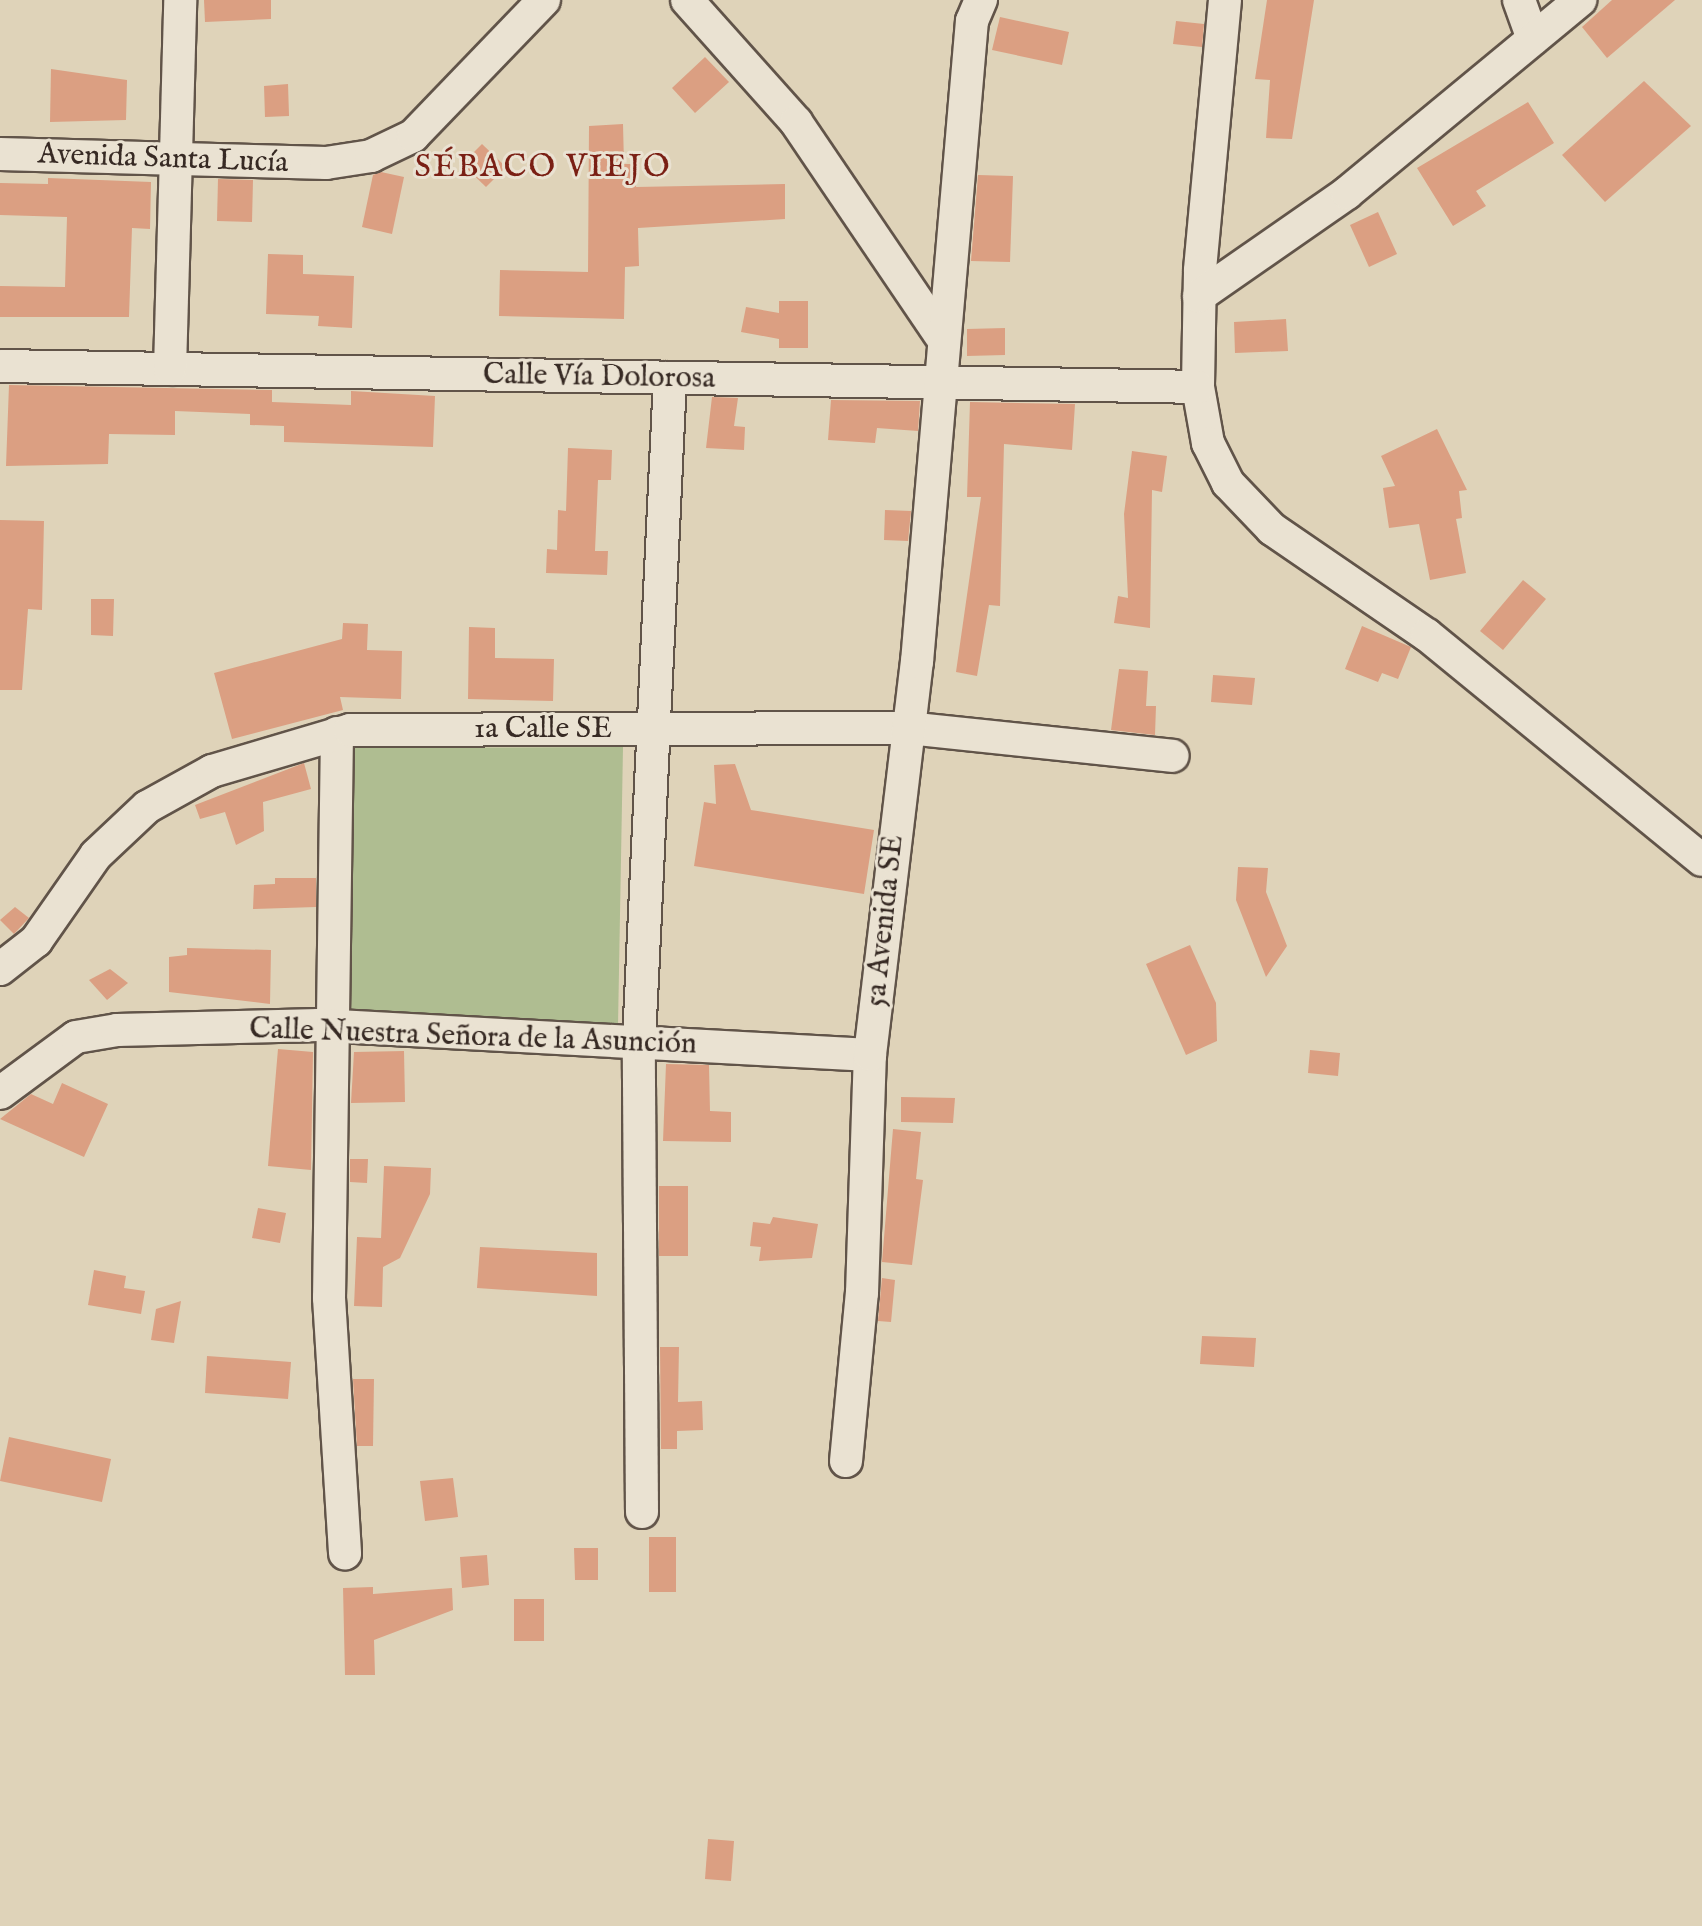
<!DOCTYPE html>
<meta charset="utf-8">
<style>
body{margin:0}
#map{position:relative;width:1702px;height:1926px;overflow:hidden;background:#dfd3b9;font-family:"IM FELL English",serif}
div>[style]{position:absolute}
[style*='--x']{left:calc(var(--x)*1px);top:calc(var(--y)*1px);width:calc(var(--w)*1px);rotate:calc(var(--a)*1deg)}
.green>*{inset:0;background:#afbd91}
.building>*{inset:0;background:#db9f82}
.roads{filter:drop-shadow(2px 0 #615449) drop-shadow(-2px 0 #615449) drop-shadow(0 2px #615449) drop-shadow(0 -2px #615449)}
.street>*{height:32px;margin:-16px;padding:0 16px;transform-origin:16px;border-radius:16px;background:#eae2d2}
span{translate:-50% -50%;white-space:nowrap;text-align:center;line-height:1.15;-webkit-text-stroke:6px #eae2d2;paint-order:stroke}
.street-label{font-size:30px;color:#372a24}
.neighbourhood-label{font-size:32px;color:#7a1f14;letter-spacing:2px}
</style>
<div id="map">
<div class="green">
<div style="clip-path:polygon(623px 747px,618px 1026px,349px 1015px,351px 748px)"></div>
</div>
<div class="building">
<div style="clip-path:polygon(204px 0,271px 0,271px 19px,205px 22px)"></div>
<div style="clip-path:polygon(1267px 0,1314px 0,1292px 139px,1266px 138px,1270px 80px,1255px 79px)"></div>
<div style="clip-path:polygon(1612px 0,1675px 0,1607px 58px,1582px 27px)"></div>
<div style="clip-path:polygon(1000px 17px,1069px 32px,1062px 65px,992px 50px)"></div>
<div style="clip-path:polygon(1176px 21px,1204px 24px,1202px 47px,1173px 44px)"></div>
<div style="clip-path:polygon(705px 57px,729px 82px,695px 113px,672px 88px)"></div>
<div style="clip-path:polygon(51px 69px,127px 80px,126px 120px,50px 122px)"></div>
<div style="clip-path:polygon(1644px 81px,1691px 126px,1605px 202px,1562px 155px)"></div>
<div style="clip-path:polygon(288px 84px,289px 116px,265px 117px,264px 86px)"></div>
<div style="clip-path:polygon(1528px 102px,1554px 143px,1476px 191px,1486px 206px,1453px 226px,1417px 168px)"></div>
<div style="clip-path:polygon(623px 124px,624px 164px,636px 164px,636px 187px,785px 184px,785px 219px,638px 228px,639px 266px,625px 267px,624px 319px,499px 316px,500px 270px,588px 272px,589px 126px)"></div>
<div style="clip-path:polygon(482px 144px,506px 167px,486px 187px,462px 164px)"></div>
<div style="clip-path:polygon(381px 172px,404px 177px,392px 234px,362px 227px,373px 175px)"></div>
<div style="clip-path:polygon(978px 175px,1013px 176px,1010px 262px,971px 261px)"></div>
<div style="clip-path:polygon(48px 178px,151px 182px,150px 229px,132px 228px,129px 317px,0 317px,0 286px,65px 287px,67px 217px,0 215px,0 183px,48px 184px)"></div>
<div style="clip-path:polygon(218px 179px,253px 180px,252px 222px,217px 221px)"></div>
<div style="clip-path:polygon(1378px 212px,1397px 254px,1369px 267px,1350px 225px)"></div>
<div style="clip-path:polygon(268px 254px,303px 255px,303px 274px,354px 276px,352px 328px,318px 326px,319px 316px,266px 314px)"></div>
<div style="clip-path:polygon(779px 301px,808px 301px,808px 348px,779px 348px,779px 339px,741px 332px,746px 307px,779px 313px)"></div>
<div style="clip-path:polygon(1286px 319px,1288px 351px,1235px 353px,1234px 322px)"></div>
<div style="clip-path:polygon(1005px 328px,1005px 355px,967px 356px,967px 329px)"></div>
<div style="clip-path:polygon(9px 385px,272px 390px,272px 402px,351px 405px,351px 391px,435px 396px,433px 447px,284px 442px,284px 426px,250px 425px,250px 414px,175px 411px,175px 435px,109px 434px,108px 464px,6px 466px)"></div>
<div style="clip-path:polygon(712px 397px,738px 398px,734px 426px,745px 427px,744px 450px,706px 448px)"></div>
<div style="clip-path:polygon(831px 400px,920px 401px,918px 431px,877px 428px,875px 443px,828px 440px)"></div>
<div style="clip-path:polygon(970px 402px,1075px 404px,1072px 450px,1004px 444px,1000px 606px,989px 605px,977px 676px,956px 672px,981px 497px,967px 497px)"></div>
<div style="clip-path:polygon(1437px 429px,1467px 490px,1459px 491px,1462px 518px,1456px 519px,1466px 573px,1430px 580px,1419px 524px,1389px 528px,1383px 488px,1395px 486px,1381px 456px)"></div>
<div style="clip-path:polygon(568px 448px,612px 450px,611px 480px,598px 480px,595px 551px,608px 551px,607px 575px,546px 573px,547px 549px,557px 550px,558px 510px,566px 511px)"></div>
<div style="clip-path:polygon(1132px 451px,1167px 456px,1162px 492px,1152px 490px,1150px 628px,1114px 623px,1118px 596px,1128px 598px,1124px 514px)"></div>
<div style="clip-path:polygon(885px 510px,911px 511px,908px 541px,884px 540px)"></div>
<div style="clip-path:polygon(0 520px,44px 521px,42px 610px,28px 609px,22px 690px,0 690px)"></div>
<div style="clip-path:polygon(1523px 580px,1546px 599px,1503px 650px,1480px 631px)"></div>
<div style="clip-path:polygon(91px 599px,114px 599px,113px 636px,91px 635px)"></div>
<div style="clip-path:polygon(343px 623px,368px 624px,367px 650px,402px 651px,401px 699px,340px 697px,343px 710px,232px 739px,214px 673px,342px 639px)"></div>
<div style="clip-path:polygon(1362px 626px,1411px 647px,1398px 679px,1382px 673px,1378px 682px,1345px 669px)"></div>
<div style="clip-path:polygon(469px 627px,495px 628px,495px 658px,554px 659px,553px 701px,468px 699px)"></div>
<div style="clip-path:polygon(1119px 669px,1148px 671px,1146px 706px,1156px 706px,1155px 735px,1111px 730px)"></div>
<div style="clip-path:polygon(1213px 675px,1255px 678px,1252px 705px,1211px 702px)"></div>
<div style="clip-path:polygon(304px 763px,311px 789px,263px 802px,264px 831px,236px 845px,225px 812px,200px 819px,195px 805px)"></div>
<div style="clip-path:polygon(735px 764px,751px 810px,874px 830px,864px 894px,694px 866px,704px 802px,716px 804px,714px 765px)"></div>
<div style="clip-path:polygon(1238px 867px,1268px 868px,1266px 892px,1287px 946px,1266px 977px,1236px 900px)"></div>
<div style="clip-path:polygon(275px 878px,316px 878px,316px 907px,253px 909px,254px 885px,275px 884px)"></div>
<div style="clip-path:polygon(15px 907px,29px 918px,14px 934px,0 920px)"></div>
<div style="clip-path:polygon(1190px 945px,1216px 1003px,1217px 1041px,1186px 1055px,1146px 964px)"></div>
<div style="clip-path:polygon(187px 948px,271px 950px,270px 1004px,169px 992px,169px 957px,187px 955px)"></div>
<div style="clip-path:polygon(110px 969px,128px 983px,107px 1000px,89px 980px)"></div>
<div style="clip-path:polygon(278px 1049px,313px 1052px,311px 1170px,268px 1166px)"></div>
<div style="clip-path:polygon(1310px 1050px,1340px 1053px,1338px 1076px,1308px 1073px)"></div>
<div style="clip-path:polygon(404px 1051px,405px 1102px,351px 1103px,354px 1052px)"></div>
<div style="clip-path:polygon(666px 1064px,709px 1065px,710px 1111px,731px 1112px,731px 1142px,663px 1141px)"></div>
<div style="clip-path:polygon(62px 1083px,108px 1104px,84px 1157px,0 1119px,31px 1094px,53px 1104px)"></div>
<div style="clip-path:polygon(901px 1097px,955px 1098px,953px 1123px,901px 1122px)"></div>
<div style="clip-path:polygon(893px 1129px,921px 1132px,916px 1179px,923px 1180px,912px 1265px,882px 1262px)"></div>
<div style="clip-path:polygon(350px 1159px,368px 1159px,367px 1183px,350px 1182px)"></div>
<div style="clip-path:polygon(384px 1166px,431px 1168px,430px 1194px,400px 1258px,383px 1267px,382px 1307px,354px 1306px,357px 1237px,381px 1238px)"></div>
<div style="clip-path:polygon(659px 1186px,688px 1186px,688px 1256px,659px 1256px)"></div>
<div style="clip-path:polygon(258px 1208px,286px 1213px,280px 1243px,252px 1238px)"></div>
<div style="clip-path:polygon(773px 1217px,818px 1224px,812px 1258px,759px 1261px,761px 1247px,750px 1246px,753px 1222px,770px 1224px)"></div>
<div style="clip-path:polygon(480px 1247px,597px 1253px,597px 1296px,477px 1288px)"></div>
<div style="clip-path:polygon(94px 1270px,126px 1276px,124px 1288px,145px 1291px,141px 1314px,88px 1305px)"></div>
<div style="clip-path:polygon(882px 1278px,895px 1280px,891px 1322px,878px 1321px)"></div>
<div style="clip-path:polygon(181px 1301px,174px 1343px,151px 1340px,156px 1309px)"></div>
<div style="clip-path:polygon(1202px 1336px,1256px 1338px,1254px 1367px,1200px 1364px)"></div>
<div style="clip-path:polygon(660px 1347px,679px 1347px,678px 1402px,702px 1401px,703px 1430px,677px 1431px,677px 1449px,661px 1449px)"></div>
<div style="clip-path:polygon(207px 1356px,291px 1362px,288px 1399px,205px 1393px)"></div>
<div style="clip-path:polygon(353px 1379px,374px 1379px,373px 1446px,357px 1446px)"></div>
<div style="clip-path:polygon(9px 1437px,111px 1459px,102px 1502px,0 1481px)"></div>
<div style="clip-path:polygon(453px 1478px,458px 1517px,425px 1521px,420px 1481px)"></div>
<div style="clip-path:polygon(649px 1537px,676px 1537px,676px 1592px,649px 1592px)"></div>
<div style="clip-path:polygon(574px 1548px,598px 1548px,598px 1580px,575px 1580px)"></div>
<div style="clip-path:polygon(487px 1555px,489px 1585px,462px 1588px,460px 1557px)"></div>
<div style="clip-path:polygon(373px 1587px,373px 1594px,452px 1588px,453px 1610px,374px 1640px,375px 1675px,345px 1675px,343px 1588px)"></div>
<div style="clip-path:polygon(514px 1599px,544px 1599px,544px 1641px,514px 1641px)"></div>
<div style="clip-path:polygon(708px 1839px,734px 1841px,731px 1881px,705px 1879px)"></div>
</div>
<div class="roads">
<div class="street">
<div style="--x:687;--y:0;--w:164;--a:48.2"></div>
<div style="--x:796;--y:122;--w:257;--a:55.9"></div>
<div style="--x:1225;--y:0;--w:272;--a:95.3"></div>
<div style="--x:1200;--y:271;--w:116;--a:91"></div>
<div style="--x:1198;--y:387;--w:57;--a:79.9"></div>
<div style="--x:1208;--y:443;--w:45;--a:63.4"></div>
<div style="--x:1228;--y:483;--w:64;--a:46.3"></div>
<div style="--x:1272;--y:529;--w:188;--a:34.4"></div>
<div style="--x:1427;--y:635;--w:355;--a:39.3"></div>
<div style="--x:1519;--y:0;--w:41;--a:70.3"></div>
<div style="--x:0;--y:154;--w:326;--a:1.6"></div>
<div style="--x:326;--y:163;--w:46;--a:-8.8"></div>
<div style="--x:371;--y:156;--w:47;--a:-25.5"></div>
<div style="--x:413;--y:136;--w:189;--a:-46.1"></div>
<div style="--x:1199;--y:296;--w:180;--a:-34.8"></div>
<div style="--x:1347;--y:193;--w:303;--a:-39.6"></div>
<div style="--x:0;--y:366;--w:1198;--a:1"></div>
<div style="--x:170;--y:369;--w:369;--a:-88.4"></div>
<div style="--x:337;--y:733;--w:565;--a:90.81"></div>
<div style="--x:329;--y:1298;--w:256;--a:86.4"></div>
<div style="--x:0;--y:969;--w:46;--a:-37.9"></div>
<div style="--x:36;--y:941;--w:105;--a:-55.1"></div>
<div style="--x:96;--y:855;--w:70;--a:-43.3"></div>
<div style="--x:147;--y:807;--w:74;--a:-29"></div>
<div style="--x:212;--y:771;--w:144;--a:-16.5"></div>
<div style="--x:350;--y:730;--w:558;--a:-0.21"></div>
<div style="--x:908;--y:728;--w:266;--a:6"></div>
<div style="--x:0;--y:1093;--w:94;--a:-36.4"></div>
<div style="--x:76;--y:1037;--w:42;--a:-9.7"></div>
<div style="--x:117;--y:1030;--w:202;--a:-1.4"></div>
<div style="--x:319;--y:1025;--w:552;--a:3.12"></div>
<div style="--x:846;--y:1461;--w:169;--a:-84.6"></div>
<div style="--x:862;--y:1293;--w:238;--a:-88.1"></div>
<div style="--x:870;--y:1055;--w:396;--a:-83.2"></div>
<div style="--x:917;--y:662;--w:643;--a:-85.1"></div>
<div style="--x:972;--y:21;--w:23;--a:-67"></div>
<div style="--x:642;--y:1512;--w:471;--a:-90.4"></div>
<div style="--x:639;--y:1041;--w:664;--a:-87.32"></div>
</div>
</div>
<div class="street-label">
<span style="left:163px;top:159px;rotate:2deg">Avenida Santa Lucía</span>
<span style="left:599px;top:377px;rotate:1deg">Calle Vía Dolorosa</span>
<span style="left:543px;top:729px">1a Calle SE</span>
<span style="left:885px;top:921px;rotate:-84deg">5a Avenida SE</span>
<span style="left:473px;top:1037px;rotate:2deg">Calle Nuestra Señora de la Asunción</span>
</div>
<div class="neighbourhood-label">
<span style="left:543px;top:168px">SÉBACO VIEJO</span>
</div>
</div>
